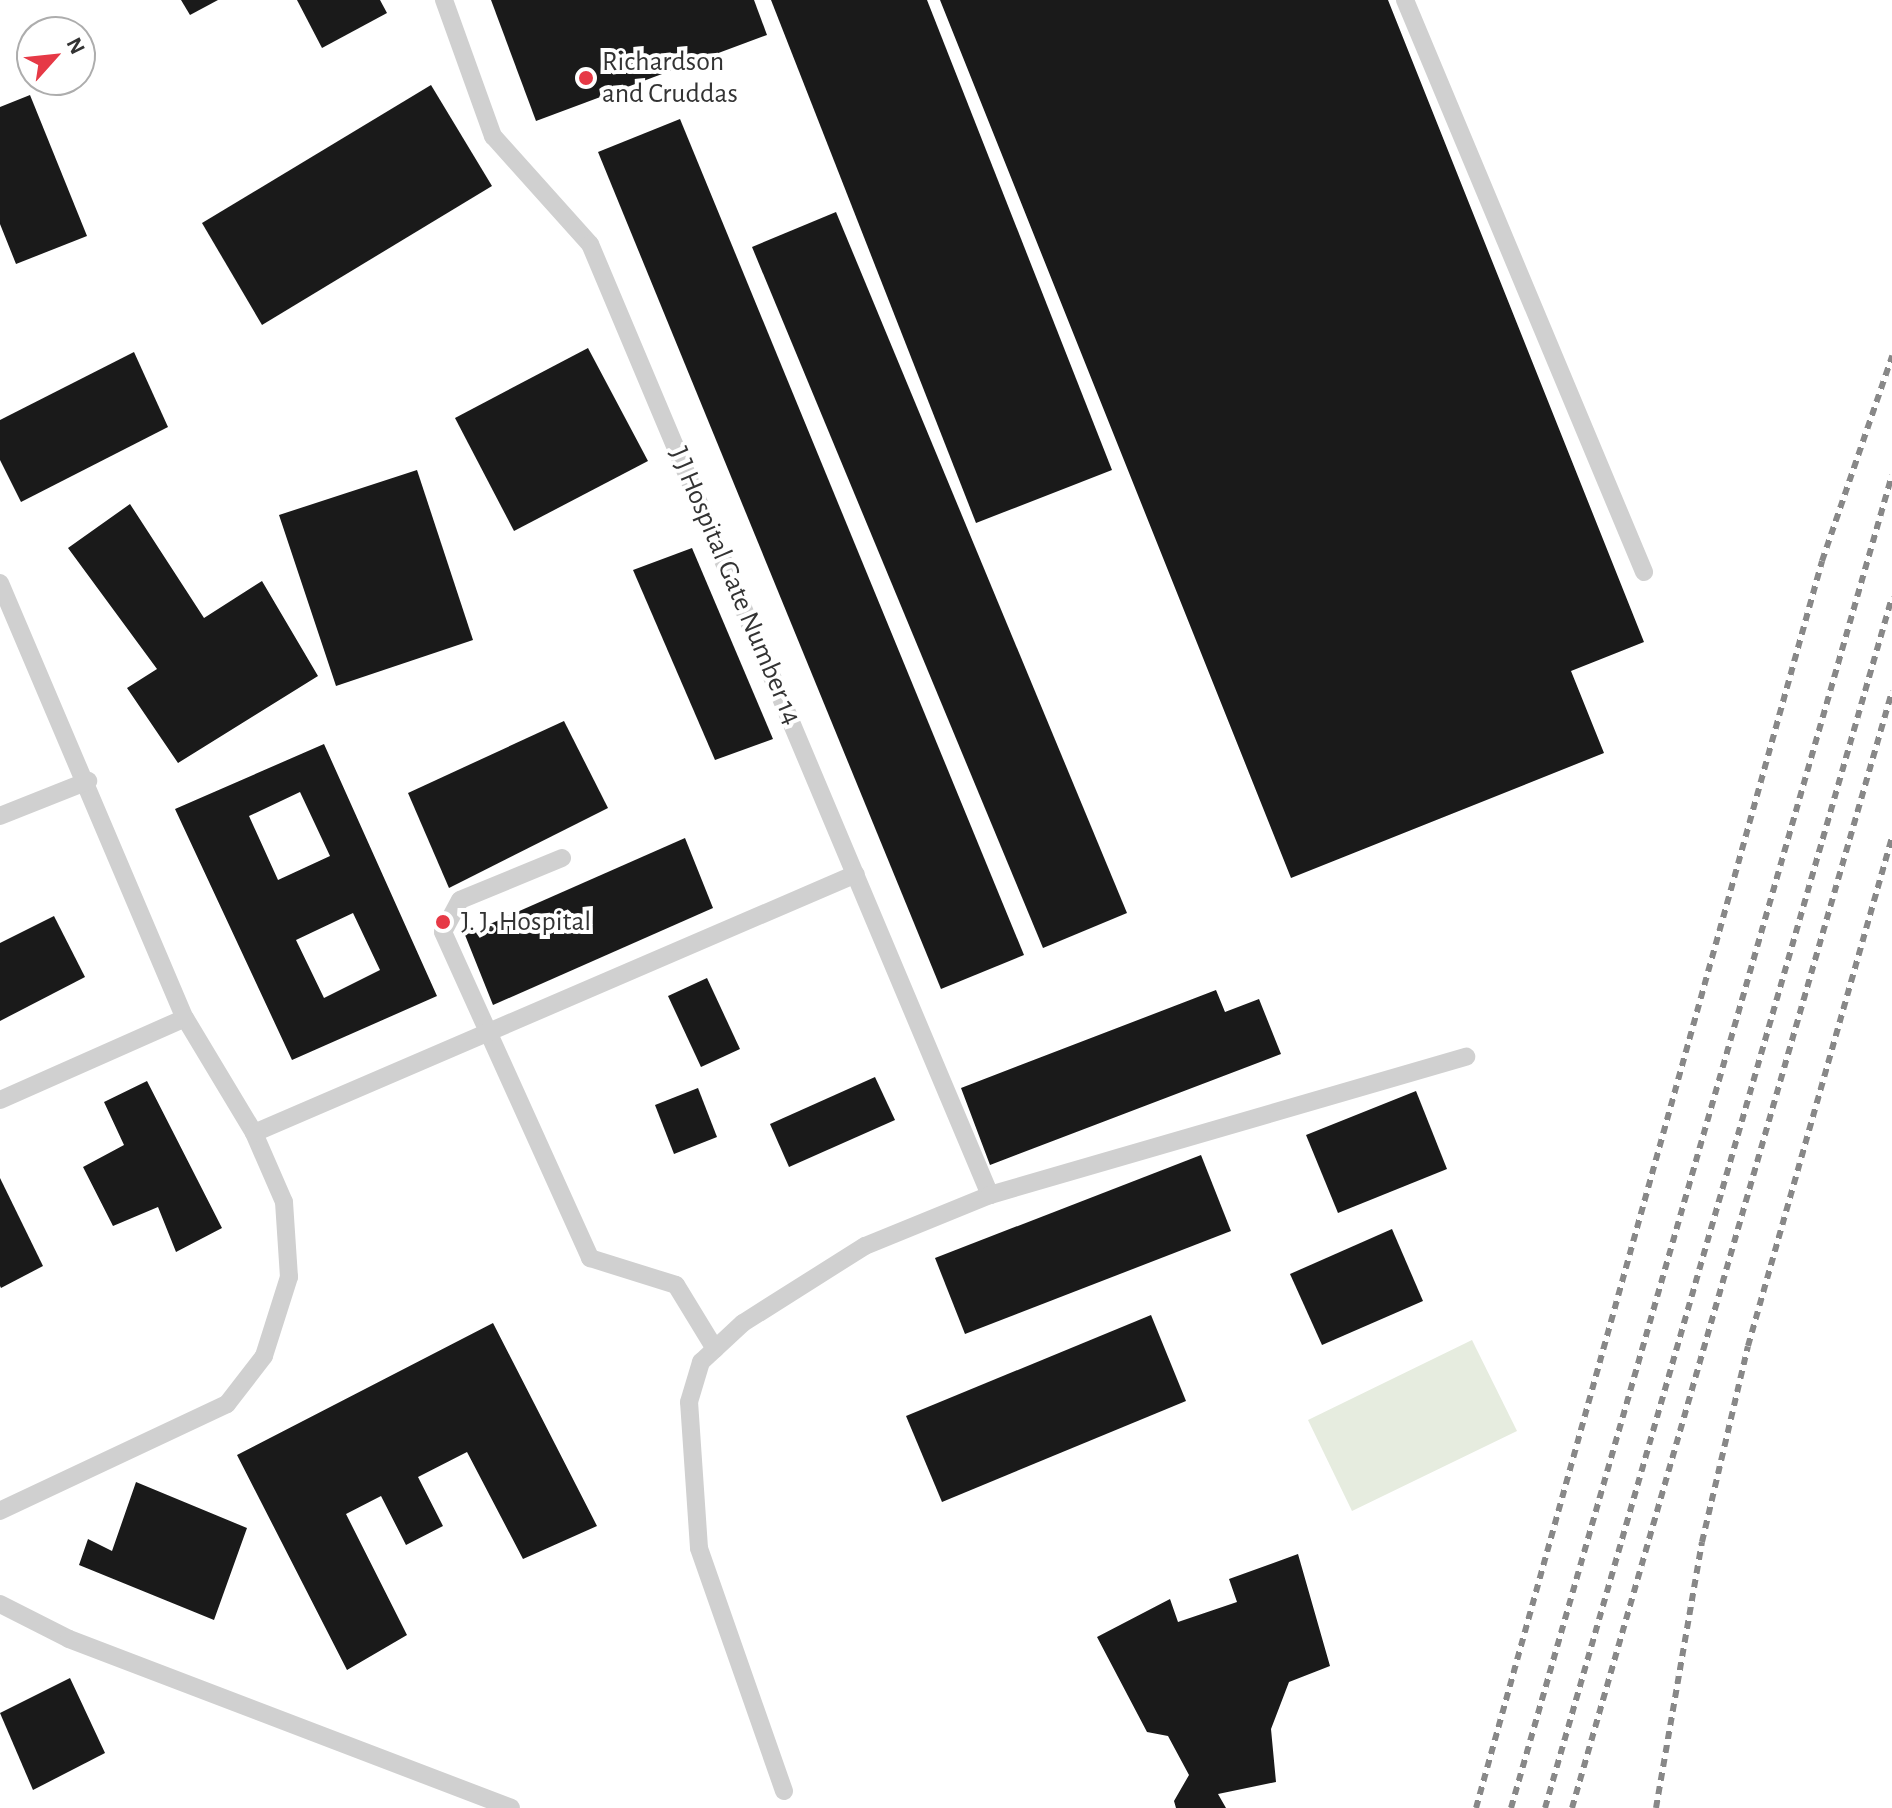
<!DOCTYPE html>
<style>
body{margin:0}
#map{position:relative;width:1892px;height:1808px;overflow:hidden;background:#fff;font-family:"Alegreya Sans",sans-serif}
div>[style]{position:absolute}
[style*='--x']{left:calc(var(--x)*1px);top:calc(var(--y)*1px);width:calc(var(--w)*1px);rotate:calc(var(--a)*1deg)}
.green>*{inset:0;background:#e6ecdf}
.building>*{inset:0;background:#1a1a1a}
.service>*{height:18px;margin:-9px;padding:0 9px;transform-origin:9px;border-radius:9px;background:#d0d0d0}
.rail>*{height:6px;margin-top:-3px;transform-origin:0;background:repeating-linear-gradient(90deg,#888 0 8px,transparent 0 14px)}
.dots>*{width:22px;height:22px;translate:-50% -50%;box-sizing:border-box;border:4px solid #fff;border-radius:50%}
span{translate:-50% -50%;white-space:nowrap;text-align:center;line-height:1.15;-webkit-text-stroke:8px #fff;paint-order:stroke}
.poi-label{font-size:28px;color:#333}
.left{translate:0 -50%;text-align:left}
.street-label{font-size:28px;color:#333}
.north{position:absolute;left:16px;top:16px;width:80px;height:80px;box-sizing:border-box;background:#fff;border:2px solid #adadad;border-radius:50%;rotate:63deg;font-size:22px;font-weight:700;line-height:32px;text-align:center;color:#333}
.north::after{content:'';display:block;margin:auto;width:28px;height:36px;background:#e63946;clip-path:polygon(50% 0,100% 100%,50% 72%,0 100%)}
</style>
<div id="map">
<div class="green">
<div style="clip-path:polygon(1472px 1340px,1517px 1431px,1352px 1511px,1308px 1420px)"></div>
</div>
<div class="building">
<div style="clip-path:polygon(181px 0,218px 0,190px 15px)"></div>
<div style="clip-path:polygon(297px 0,380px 0,387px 13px,322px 48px)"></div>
<div style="clip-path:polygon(491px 0,754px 0,767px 35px,536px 121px)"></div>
<div style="clip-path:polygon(771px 0,927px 0,1112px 470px,976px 523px)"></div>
<div style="clip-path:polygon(940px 0,1388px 0,1644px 642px,1571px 671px,1604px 753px,1291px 878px)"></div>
<div style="clip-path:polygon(431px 85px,492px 186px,262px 325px,202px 223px)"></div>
<div style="clip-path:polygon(30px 95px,87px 236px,16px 264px,0 224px,0 107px)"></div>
<div style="clip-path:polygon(680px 119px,1024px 955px,941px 989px,598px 152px)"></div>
<div style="clip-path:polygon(836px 212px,1127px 913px,1043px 948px,752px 247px)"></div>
<div style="clip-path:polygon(588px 348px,648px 461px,514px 531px,455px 418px)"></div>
<div style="clip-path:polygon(134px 352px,168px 427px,21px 502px,0 460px,0 420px)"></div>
<div style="clip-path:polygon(417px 470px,473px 640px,336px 686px,279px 515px)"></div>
<div style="clip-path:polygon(130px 504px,204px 618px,262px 581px,318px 676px,178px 763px,127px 688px,157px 669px,68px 548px)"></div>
<div style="clip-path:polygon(692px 548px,773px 739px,715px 760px,633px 570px)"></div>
<div style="clip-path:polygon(564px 721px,608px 808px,449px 888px,408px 793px)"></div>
<div style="clip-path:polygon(evenodd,324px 744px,437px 996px,292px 1060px,175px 809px,324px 744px,300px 792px,330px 856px,278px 880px,249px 816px,300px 792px,324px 744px,353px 913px,380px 970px,324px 998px,296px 940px,353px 913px)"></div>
<div style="clip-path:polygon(685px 838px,713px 908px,493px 1005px,465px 935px)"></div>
<div style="clip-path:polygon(54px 916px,85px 977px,0 1021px,0 943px)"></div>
<div style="clip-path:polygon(707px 978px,740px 1049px,701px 1067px,668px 996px)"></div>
<div style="clip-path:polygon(1216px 990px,1225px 1012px,1259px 999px,1281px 1054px,990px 1165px,961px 1088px)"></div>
<div style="clip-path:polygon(875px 1077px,895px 1120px,789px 1167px,770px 1124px)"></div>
<div style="clip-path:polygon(147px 1081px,222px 1228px,176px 1252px,158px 1207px,113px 1226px,83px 1167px,124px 1145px,104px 1102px)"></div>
<div style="clip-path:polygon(698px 1088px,717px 1137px,674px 1154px,655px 1105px)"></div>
<div style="clip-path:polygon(1416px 1091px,1447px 1169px,1338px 1213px,1306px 1135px)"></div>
<div style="clip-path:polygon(1201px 1155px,1231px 1231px,965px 1334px,935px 1258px)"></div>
<div style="clip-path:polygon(0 1178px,43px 1266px,1px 1288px,0 1286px)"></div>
<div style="clip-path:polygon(1392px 1229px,1423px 1301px,1322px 1345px,1290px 1274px)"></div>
<div style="clip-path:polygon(1151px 1315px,1186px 1401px,942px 1502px,906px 1416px)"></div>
<div style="clip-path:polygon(493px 1323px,597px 1526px,523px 1559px,467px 1452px,418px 1477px,443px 1526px,406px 1545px,381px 1496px,346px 1514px,407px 1635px,347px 1670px,237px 1455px)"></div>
<div style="clip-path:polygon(136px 1482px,247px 1528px,214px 1620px,79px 1565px,88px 1539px,112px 1551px)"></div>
<div style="clip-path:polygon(1298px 1554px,1330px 1666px,1289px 1682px,1271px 1729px,1276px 1782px,1218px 1794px,1226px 1808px,1176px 1808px,1174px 1801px,1189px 1775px,1168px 1736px,1147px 1732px,1097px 1637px,1170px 1599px,1178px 1622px,1237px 1602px,1229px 1579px)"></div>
<div style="clip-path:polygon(70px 1678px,105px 1753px,33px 1790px,0 1713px)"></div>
</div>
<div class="service">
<div style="--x:444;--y:0;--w:145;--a:70.2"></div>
<div style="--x:493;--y:136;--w:145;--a:48.1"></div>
<div style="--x:590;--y:244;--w:1032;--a:67.19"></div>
<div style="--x:1405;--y:0;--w:620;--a:67.32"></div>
<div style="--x:0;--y:583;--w:473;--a:67"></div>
<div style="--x:185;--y:1018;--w:134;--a:59"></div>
<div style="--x:254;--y:1133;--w:75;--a:66.5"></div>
<div style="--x:284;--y:1202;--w:75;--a:86.2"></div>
<div style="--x:289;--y:1277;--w:83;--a:107.6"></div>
<div style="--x:264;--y:1356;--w:61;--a:127.6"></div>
<div style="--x:227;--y:1404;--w:251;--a:154.8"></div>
<div style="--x:0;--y:816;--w:95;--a:-21.7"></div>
<div style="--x:562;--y:858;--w:110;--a:157.6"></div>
<div style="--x:460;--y:900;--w:36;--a:118"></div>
<div style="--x:443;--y:932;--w:358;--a:65.7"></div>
<div style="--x:590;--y:1258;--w:90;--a:17.4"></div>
<div style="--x:676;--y:1285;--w:75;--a:58.6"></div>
<div style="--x:0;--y:1100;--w:202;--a:-23.9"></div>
<div style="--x:254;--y:1133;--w:655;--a:-23.28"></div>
<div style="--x:0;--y:1604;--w:77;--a:26.9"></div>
<div style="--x:69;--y:1639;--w:473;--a:20.9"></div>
<div style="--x:784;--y:1791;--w:257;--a:-109.3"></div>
<div style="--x:699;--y:1548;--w:146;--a:-93.9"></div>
<div style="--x:689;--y:1402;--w:42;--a:-73.3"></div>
<div style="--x:701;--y:1362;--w:57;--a:-42.9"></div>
<div style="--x:743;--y:1323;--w:144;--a:-32.3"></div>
<div style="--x:865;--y:1246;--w:135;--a:-22.2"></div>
<div style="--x:990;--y:1195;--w:496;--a:-16.2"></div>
</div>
<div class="rail">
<div style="--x:1476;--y:1808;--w:1294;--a:-74.49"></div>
<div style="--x:1822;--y:561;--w:217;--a:-71.1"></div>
<div style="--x:1511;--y:1808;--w:1386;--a:-74.05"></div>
<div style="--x:1545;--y:1808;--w:1260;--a:-74.01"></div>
<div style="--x:1572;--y:1808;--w:1162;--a:-74.01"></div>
<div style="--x:1656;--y:1808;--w:270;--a:-80.2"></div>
<div style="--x:1702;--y:1542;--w:201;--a:-76.8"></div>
<div style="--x:1748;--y:1346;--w:529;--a:-74.2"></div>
</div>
<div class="dots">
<div style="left:586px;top:78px;background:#e63946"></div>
<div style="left:443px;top:922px;background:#e63946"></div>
</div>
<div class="poi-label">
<span class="left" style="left:602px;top:78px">Richardson<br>and Cruddas</span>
<span class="left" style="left:461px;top:922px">J. J. Hospital</span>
</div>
<div class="street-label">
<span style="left:735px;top:586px;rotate:67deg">J J Hospital Gate Number 14</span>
</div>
<div class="north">N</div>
</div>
